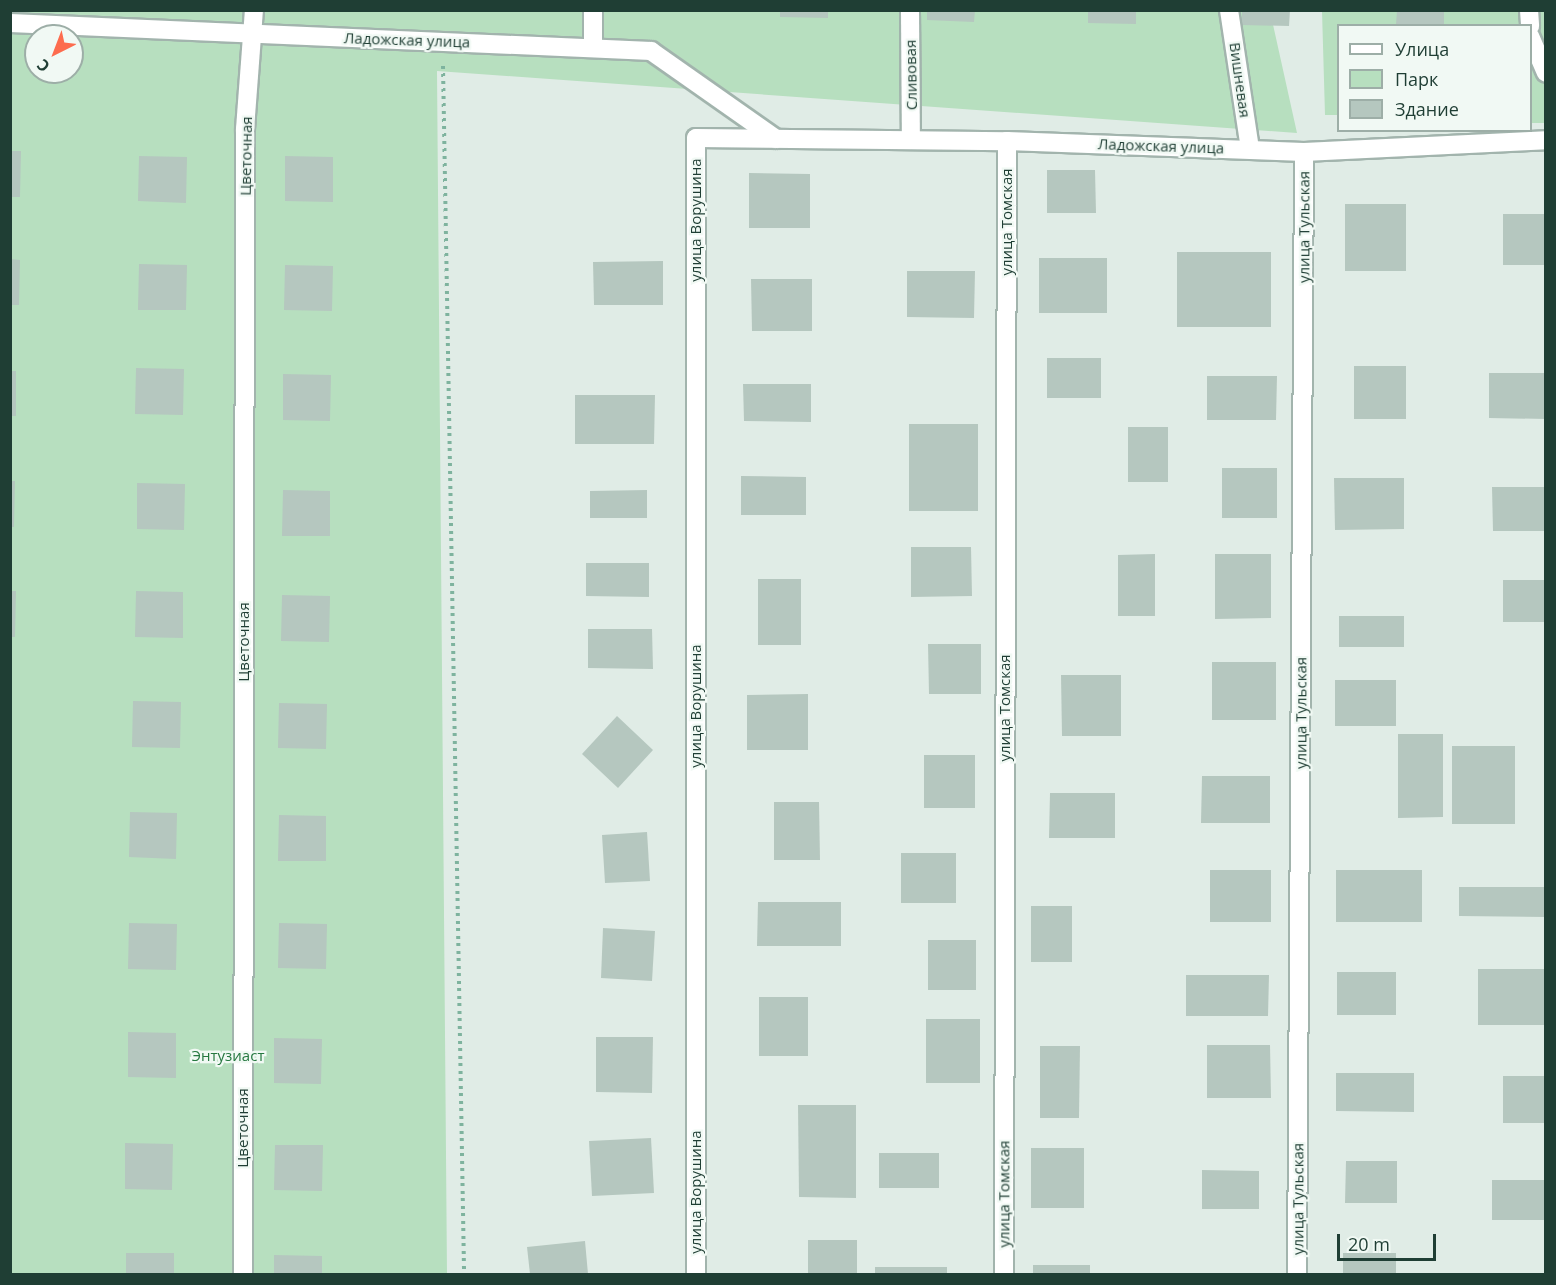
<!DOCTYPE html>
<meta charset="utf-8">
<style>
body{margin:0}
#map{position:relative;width:1556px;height:1285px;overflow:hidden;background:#e0ece6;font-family:"Open Sans",sans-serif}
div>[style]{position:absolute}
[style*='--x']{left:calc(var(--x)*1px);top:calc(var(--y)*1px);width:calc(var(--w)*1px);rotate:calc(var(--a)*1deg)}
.green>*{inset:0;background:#b7dfbf}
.building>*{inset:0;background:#b5c7bf}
.path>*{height:4px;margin-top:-2px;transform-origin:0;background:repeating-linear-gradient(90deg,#7eb39e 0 3px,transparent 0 7.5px)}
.roads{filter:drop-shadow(2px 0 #a2b4ad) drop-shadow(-2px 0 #a2b4ad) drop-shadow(0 2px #a2b4ad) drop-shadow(0 -2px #a2b4ad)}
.street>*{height:18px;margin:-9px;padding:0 9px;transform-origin:9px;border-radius:9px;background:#fff}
span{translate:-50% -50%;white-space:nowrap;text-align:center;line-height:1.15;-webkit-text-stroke:4.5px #f1f9f4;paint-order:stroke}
.street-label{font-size:15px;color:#1f3e34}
.park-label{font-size:15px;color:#267840}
.frame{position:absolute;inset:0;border:12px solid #1f3e34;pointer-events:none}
.legend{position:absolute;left:1337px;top:24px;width:195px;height:108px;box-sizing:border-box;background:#f1f9f4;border:2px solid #9daea7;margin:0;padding:8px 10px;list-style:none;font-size:18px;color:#1f3e34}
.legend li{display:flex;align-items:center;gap:12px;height:30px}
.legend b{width:30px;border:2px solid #9daea7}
.north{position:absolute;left:24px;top:24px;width:60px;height:60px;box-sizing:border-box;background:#f1f9f4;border:2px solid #9daea7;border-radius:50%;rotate:222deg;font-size:16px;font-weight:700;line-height:24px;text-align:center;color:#1f3e34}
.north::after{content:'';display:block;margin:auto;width:21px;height:27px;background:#fd6c4e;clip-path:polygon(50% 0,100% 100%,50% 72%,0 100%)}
.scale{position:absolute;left:1337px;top:1234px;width:99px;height:27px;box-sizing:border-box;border:3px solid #1f3e34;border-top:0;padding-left:8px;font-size:18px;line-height:21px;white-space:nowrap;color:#1f3e34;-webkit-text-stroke:4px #f1f9f4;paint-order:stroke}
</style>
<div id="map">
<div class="green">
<div style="clip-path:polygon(evenodd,10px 11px,1270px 11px,1297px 133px,437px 71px,447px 1274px,11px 1274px,10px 11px,36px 36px,72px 36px,72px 72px,36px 72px,36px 36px)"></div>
<div style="clip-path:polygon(1322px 11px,1545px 11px,1545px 123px,1531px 123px,1530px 26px,1338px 26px,1338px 115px,1325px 115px)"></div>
</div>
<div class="building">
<div style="clip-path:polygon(780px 10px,828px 10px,828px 18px,780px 17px)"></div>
<div style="clip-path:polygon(927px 10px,975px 10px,974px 22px,927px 20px)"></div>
<div style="clip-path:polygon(1088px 10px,1136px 10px,1136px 24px,1088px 23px)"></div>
<div style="clip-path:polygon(1242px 10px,1290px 10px,1289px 26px,1242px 25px)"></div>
<div style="clip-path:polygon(1397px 10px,1444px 10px,1444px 26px,1396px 25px)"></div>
<div style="clip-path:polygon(10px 151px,21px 151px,20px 197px,10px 197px)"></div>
<div style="clip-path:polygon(139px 156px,187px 157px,186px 203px,138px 201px)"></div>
<div style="clip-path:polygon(285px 156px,333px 157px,333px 202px,285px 201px)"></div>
<div style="clip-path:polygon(1047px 170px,1095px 170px,1096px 213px,1047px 213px)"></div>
<div style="clip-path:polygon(749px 173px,810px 174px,810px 228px,749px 228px)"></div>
<div style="clip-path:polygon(1345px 204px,1406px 204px,1406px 271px,1345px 271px)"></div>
<div style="clip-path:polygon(1503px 214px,1546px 214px,1546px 265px,1503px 265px)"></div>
<div style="clip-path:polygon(1177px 252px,1271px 252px,1271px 327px,1177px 327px)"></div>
<div style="clip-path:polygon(1039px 258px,1107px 258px,1107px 313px,1039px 313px)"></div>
<div style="clip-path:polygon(10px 259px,20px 260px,19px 305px,10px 305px)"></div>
<div style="clip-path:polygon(663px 261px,663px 305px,594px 305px,593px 262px)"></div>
<div style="clip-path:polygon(139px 264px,187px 265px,186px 310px,138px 310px)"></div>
<div style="clip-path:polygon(285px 265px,333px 266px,332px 311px,284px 310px)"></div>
<div style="clip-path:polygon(907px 271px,975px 271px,974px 318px,907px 317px)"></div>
<div style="clip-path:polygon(751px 279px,812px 279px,812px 331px,752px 331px)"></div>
<div style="clip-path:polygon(1047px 358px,1101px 358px,1101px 398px,1047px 398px)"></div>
<div style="clip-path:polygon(1354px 366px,1406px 366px,1406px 419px,1354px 419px)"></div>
<div style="clip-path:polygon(136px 368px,184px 369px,183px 415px,135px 414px)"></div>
<div style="clip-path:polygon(10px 371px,16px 371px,16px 416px,10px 416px)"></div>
<div style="clip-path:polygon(1489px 373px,1546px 373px,1546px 419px,1489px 418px)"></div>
<div style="clip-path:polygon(283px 374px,331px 375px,330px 421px,283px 420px)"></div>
<div style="clip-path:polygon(1207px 376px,1277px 376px,1276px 420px,1207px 420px)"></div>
<div style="clip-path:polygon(743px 384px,811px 384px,811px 422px,744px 421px)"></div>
<div style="clip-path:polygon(575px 395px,655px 395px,654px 444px,575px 444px)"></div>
<div style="clip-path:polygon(909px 424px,978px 424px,978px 511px,909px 511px)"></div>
<div style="clip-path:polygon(1128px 427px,1168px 427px,1168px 482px,1128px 482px)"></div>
<div style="clip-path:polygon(1222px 468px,1277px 468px,1277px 518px,1222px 518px)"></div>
<div style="clip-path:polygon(741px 476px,806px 477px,806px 515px,741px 515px)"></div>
<div style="clip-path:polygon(1334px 478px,1404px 478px,1404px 529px,1335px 530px)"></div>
<div style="clip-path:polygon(10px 481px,15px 481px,14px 527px,10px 527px)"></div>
<div style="clip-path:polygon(137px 483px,185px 484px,184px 530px,137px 529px)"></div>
<div style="clip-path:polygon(1492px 487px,1546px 487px,1546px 531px,1493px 531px)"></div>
<div style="clip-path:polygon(283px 490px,330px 491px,330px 536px,282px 536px)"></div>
<div style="clip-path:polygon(647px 490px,647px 518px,590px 518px,590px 491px)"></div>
<div style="clip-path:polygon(911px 547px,971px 547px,972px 596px,911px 597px)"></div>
<div style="clip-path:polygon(1155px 554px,1155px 616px,1118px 616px,1118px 555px)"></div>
<div style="clip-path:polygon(1215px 554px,1271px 554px,1271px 618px,1215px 619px)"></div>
<div style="clip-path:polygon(586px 563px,649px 563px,649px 597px,586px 596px)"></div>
<div style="clip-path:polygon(758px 579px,801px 579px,801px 645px,758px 645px)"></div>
<div style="clip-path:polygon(1503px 580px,1546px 580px,1546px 622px,1503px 622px)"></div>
<div style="clip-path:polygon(10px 591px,16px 591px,15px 637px,10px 637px)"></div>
<div style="clip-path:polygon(136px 591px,183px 592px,183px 638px,135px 637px)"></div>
<div style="clip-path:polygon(282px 595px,330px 596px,329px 642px,281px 641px)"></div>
<div style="clip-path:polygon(1339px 616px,1404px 616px,1404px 647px,1339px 647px)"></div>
<div style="clip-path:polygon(588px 629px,652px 629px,653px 669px,588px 668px)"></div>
<div style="clip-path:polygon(928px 644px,981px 644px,981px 694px,929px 694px)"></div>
<div style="clip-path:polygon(1212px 662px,1276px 662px,1276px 720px,1212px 720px)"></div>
<div style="clip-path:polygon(1061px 675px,1121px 675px,1121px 736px,1062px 736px)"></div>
<div style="clip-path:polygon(1335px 680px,1396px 680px,1396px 726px,1335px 726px)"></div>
<div style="clip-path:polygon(808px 694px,808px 750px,747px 750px,747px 695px)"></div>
<div style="clip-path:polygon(133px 701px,181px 702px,180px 748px,132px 747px)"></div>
<div style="clip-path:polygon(279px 703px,327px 704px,326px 749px,278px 748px)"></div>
<div style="clip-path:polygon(617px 716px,653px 750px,618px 788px,582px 754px)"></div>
<div style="clip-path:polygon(1398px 734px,1443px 734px,1443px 817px,1398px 818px)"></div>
<div style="clip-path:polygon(1452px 746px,1515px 746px,1515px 824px,1452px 824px)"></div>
<div style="clip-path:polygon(924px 755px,975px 755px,975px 808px,924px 808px)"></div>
<div style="clip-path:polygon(1202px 776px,1270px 776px,1270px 823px,1201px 823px)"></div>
<div style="clip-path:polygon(1050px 793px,1115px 793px,1115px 838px,1049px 838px)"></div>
<div style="clip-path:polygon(774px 802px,819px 802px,820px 860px,774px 860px)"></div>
<div style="clip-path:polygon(130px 812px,177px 813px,176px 859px,129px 857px)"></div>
<div style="clip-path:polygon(279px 815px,326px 816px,326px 861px,278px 861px)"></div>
<div style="clip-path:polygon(647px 832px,650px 881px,605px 883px,602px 835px)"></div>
<div style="clip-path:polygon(901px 853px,956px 853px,956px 903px,901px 903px)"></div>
<div style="clip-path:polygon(1210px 870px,1271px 870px,1271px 922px,1210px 922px)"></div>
<div style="clip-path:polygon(1336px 870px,1422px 870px,1422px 922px,1336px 922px)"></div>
<div style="clip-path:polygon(1459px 887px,1546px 887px,1546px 917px,1459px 916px)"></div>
<div style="clip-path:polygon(758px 902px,841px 902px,841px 946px,757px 946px)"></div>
<div style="clip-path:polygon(1031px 906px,1072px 906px,1072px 962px,1031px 962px)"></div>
<div style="clip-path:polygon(129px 923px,177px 924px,176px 970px,128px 969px)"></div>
<div style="clip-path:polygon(279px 923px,327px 924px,326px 969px,278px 968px)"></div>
<div style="clip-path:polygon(603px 928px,655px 931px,652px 981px,601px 978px)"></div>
<div style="clip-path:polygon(928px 940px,976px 940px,976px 990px,928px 990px)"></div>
<div style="clip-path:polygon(1478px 969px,1546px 969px,1546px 1025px,1478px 1025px)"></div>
<div style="clip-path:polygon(1337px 972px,1396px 972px,1396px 1015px,1337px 1015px)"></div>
<div style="clip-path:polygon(1186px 975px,1269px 975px,1268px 1016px,1186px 1016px)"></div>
<div style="clip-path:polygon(759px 997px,808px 997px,808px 1056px,759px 1056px)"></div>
<div style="clip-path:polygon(926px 1019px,980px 1019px,980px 1083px,926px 1083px)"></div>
<div style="clip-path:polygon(128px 1032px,176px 1033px,176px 1078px,128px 1077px)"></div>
<div style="clip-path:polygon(596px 1037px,653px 1037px,652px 1093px,596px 1092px)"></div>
<div style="clip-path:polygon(274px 1038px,322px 1039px,321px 1084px,274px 1083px)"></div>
<div style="clip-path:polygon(1207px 1045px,1270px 1045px,1271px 1098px,1207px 1098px)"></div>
<div style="clip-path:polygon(1040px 1046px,1080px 1046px,1079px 1118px,1040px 1118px)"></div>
<div style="clip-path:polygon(1336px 1073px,1414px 1073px,1414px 1112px,1336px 1111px)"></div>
<div style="clip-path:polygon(1503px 1076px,1546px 1076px,1546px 1123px,1503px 1123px)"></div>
<div style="clip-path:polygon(798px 1105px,856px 1105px,856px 1198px,799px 1197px)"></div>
<div style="clip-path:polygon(651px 1138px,654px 1193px,592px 1196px,589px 1141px)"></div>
<div style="clip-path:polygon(125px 1143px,173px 1144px,172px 1190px,125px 1189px)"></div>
<div style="clip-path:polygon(275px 1145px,323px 1145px,322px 1191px,274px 1190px)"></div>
<div style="clip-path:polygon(1031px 1148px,1084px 1148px,1084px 1208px,1031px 1208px)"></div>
<div style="clip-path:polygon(879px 1153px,939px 1153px,939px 1188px,879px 1188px)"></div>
<div style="clip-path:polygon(1346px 1161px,1397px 1161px,1397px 1203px,1345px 1203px)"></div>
<div style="clip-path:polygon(1202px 1170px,1259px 1171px,1259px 1209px,1202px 1209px)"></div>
<div style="clip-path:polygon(1492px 1180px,1546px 1180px,1546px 1220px,1492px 1220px)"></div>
<div style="clip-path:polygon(808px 1240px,857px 1240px,857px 1274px,808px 1274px)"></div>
<div style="clip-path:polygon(585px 1241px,588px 1274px,530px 1274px,527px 1247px)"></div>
<div style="clip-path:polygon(126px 1253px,174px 1253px,174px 1274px,126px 1274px)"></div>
<div style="clip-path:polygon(1343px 1253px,1396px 1253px,1396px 1274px,1343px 1274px)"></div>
<div style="clip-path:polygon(274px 1255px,322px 1256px,322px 1274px,274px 1274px)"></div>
<div style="clip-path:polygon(1033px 1265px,1090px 1265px,1090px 1274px,1033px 1274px)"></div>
<div style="clip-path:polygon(875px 1267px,947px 1267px,947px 1274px,875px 1274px)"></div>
</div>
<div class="path">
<div style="--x:443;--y:66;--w:1208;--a:89"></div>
</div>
<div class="roads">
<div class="street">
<div style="--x:593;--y:10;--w:38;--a:90"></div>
<div style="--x:910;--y:10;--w:130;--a:89.6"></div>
<div style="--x:1229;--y:10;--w:141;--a:81.4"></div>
<div style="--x:1529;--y:10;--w:16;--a:86"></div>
<div style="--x:10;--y:23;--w:642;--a:2.5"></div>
<div style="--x:651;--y:51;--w:153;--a:35.1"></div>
<div style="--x:1530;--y:36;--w:40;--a:66.6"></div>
<div style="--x:243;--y:1274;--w:1145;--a:-89.9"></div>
<div style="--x:245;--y:129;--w:119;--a:-85.7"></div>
<div style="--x:696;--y:1274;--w:1136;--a:-90"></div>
<div style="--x:696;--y:138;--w:311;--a:0.6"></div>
<div style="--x:1007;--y:141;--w:297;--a:2.1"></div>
<div style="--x:1304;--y:152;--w:242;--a:-2.8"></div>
<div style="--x:1004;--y:1274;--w:1133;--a:-89.85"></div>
<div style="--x:1297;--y:1274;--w:1122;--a:-89.64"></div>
</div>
</div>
<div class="street-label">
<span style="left:407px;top:40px;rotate:2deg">Ладожская улица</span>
<span style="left:911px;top:75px;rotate:-91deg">Сливовая</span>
<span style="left:1240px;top:80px;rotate:82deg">Вишневая</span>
<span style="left:1161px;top:146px;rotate:2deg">Ладожская улица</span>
<span style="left:246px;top:156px;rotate:-89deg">Цветочная</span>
<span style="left:696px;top:220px;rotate:-90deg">улица Ворушина</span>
<span style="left:1007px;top:222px;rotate:-90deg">улица Томская</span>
<span style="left:1304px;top:227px;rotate:-90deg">улица Тульская</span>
<span style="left:244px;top:642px;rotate:-90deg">Цветочная</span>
<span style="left:696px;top:706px;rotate:-90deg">улица Ворушина</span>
<span style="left:1005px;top:708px;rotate:-90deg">улица Томская</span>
<span style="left:1301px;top:713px;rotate:-90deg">улица Тульская</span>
<span style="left:243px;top:1128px;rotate:-90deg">Цветочная</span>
<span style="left:696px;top:1192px;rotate:-90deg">улица Ворушина</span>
<span style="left:1004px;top:1194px;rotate:-90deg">улица Томская</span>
<span style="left:1298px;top:1199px;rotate:-90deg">улица Тульская</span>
</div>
<div class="park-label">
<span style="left:228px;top:1056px">Энтузиаст</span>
</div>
<div class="frame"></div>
<ul class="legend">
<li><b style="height:8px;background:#fff"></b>Улица</li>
<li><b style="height:16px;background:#b7dfbf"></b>Парк</li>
<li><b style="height:16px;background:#b5c7bf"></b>Здание</li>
</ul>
<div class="north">С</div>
<div class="scale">20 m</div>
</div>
